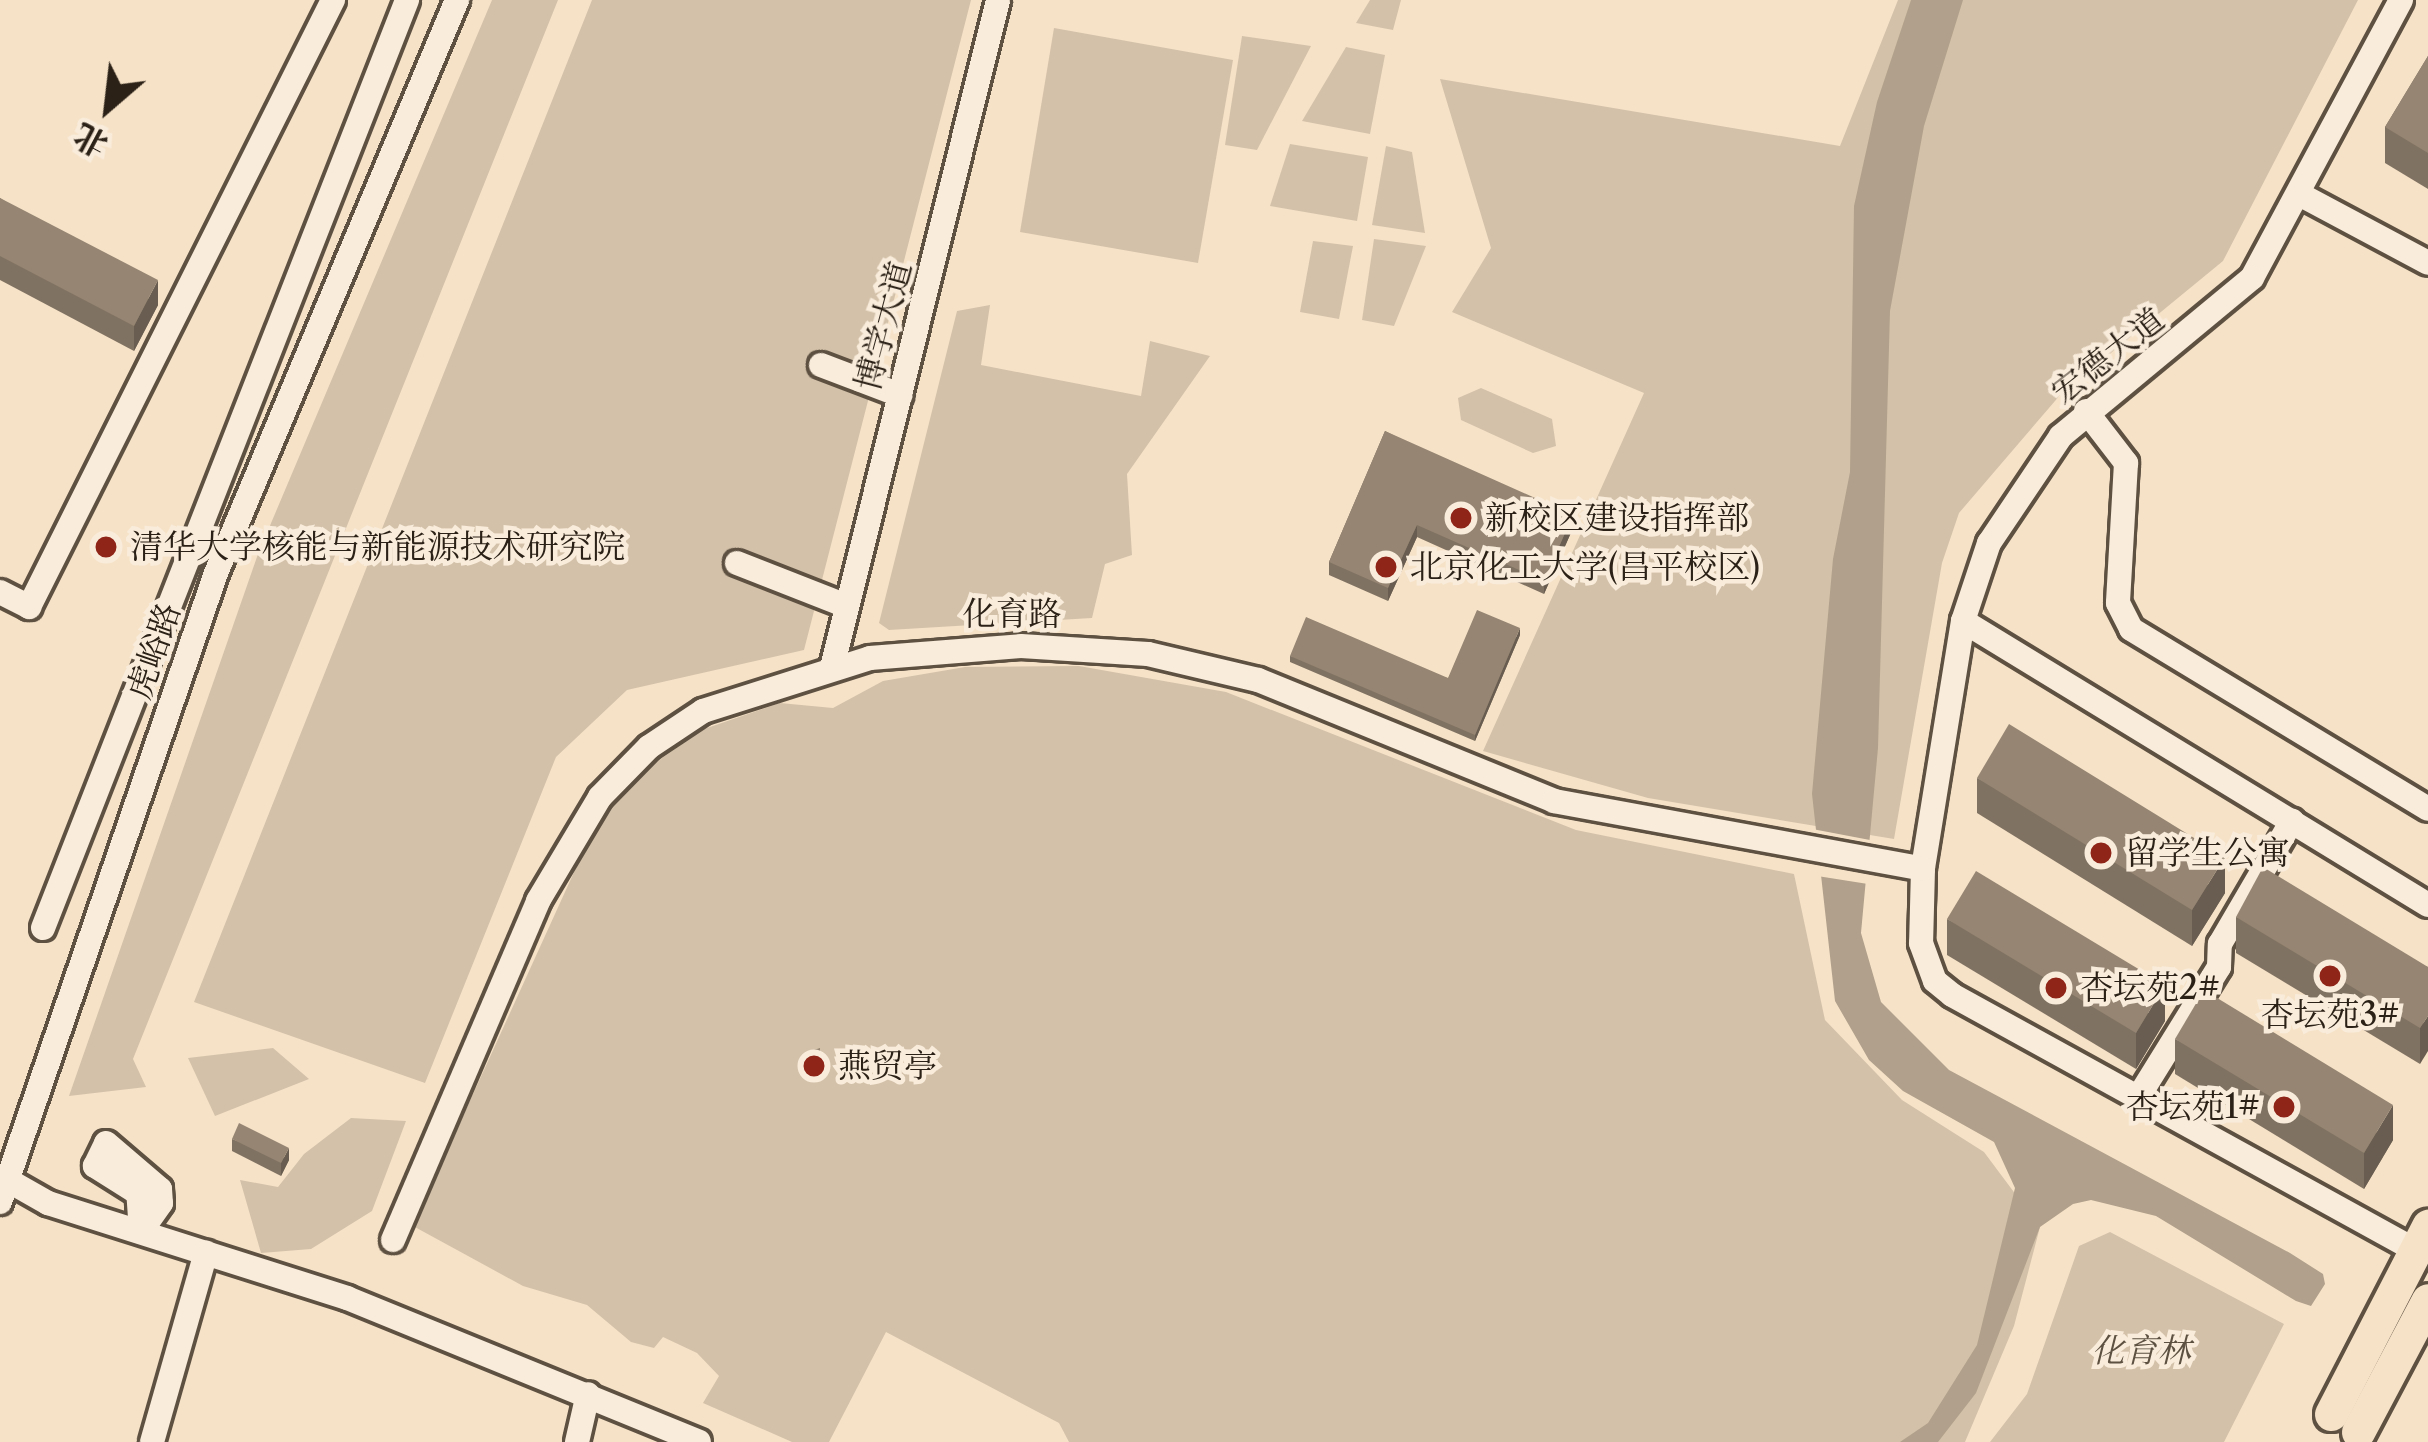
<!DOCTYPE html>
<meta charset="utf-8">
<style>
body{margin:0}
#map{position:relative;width:2428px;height:1442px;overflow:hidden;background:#f6e2c7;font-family:"Libre Caslon Text","Noto Serif SC",serif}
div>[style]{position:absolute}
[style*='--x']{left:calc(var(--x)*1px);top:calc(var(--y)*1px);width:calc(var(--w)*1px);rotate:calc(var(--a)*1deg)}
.green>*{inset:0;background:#d3c1a9}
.water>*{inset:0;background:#b1a08b}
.pier>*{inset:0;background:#f6e2c7}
.roads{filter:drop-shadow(3px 0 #5e5142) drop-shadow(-3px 0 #5e5142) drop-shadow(0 3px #5e5142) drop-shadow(0 -3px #5e5142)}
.minor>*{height:24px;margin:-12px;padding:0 12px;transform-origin:12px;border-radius:12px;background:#f9ecdb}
.major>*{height:33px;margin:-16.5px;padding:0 16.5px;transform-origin:16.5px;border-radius:16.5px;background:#f6e2c7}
.wall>*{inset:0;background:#807262}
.shaded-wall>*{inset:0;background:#685d50}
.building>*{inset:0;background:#958572}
.dots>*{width:33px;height:33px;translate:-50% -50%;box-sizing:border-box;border:6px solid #f9ecdb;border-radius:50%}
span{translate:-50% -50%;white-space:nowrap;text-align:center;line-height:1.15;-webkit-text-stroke:9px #f9ecdb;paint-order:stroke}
.street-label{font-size:33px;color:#2b2116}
.poi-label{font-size:33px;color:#2b2116}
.left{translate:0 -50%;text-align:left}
.right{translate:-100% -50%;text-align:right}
.park-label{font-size:33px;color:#5d5142;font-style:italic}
.north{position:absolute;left:48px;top:48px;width:120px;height:120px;-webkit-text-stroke:9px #f9ecdb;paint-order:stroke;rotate:208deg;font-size:33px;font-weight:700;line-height:48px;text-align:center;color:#2b2116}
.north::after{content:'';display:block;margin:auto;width:42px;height:54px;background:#2b2116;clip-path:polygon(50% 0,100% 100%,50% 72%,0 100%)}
</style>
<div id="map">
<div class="green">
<div style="clip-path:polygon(492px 0,558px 0,133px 1059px,146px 1087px,69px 1096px,258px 554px)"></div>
<div style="clip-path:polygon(592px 0,971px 0,804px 650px,627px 690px,556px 757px,425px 1083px,194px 1002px)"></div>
<div style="clip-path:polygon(1370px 0,1401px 0,1393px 30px,1356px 23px)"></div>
<div style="clip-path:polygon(1898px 0,2358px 0,2223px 261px,2061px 394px,1959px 513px,1942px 563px,1894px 839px,1648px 798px,1483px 751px,1644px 393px,1452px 312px,1491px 248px,1440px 79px,1840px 146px)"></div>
<div style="clip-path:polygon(1054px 28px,1233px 60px,1198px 263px,1020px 232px)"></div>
<div style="clip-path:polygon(1242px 36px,1311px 46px,1257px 150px,1225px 145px)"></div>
<div style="clip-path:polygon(1346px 47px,1385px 55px,1370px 134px,1302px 121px)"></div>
<div style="clip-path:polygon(1290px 144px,1368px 157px,1357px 221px,1270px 206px)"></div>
<div style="clip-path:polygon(1386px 146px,1412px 152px,1425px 233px,1372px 225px)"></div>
<div style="clip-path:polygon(1374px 239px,1426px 246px,1394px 326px,1362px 320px)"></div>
<div style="clip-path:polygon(1313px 241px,1353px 246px,1339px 319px,1300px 312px)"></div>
<div style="clip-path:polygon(990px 305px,981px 365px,1141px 396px,1150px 341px,1210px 356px,1127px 474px,1132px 555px,1105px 564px,1092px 618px,889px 630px,879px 623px,957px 311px)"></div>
<div style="clip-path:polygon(1481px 388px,1552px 419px,1556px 446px,1533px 453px,1461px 420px,1458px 398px)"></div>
<div style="clip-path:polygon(1079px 666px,1226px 692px,1576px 830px,1794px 874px,1825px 1020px,1902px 1100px,1984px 1152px,2040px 1227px,2014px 1326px,1965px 1442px,1069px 1442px,1059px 1423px,886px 1332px,829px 1442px,792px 1442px,703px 1403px,719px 1376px,697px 1353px,663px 1337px,654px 1348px,631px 1342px,587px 1305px,523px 1286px,413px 1226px,590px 837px,636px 776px,704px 729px,780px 703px,833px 708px,883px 681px,965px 667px)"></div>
<div style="clip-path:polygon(273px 1048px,309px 1079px,215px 1116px,188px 1058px)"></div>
<div style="clip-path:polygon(351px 1118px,406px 1121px,372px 1211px,311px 1249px,261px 1253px,240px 1180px,278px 1187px,304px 1154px)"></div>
<div style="clip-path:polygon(2110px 1232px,2284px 1324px,2224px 1442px,1990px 1442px,2027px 1394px,2079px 1246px)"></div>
</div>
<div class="water">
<div style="clip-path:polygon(1911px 0,1963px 0,1924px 126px,1890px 311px,1878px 748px,1861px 933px,1881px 1002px,1949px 1070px,2290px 1253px,2323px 1274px,2325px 1284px,2311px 1306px,2296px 1301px,2156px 1216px,2091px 1200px,2073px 1204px,2040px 1227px,1976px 1393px,1938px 1442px,1900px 1442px,1928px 1423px,1977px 1345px,2015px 1188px,1994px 1142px,1903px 1091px,1869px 1060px,1835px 1001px,1812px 794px,1833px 559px,1850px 472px,1854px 206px,1877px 102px)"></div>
</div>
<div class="pier">
<div style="clip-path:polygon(1807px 828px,1870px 840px,1868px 884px,1811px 875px)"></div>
</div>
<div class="roads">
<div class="minor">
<div style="--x:2401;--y:0;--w:315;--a:118.2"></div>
<div style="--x:2252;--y:278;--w:248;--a:140.4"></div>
<div style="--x:2061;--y:436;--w:129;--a:123.9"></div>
<div style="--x:1989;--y:543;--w:82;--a:108.4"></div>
<div style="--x:1963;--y:621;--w:251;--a:99.2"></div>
<div style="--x:1923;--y:869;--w:74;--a:91.5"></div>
<div style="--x:1921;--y:943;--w:40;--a:69.8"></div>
<div style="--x:1935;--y:981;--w:22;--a:39"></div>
<div style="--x:1952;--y:995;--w:529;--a:28.84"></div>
<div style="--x:2299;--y:194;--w:146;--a:28.1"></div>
<div style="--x:821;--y:365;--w:85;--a:20.8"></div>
<div style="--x:2086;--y:411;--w:66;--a:52.4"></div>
<div style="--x:2126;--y:463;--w:140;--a:93.3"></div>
<div style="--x:2118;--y:603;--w:29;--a:63"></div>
<div style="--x:2131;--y:629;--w:347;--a:31.2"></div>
<div style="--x:737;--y:563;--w:115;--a:21.4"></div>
<div style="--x:0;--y:592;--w:33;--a:27"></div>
<div style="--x:29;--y:607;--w:679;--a:-63.4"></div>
<div style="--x:1963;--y:621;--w:545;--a:31.41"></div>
<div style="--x:832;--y:668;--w:688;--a:-76.04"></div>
<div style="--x:43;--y:928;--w:997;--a:-68.58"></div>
<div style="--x:2139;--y:1096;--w:152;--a:-58.2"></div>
<div style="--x:2219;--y:967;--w:23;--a:-88"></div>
<div style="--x:2220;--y:944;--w:143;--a:-59.7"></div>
<div style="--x:106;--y:1143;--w:71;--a:40.4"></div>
<div style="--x:160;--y:1189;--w:14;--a:86"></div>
<div style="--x:161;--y:1203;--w:35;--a:125"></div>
<div style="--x:141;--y:1232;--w:39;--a:-94"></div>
<div style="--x:138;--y:1193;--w:51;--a:-147.9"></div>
<div style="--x:95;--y:1166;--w:25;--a:-64"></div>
<div style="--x:11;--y:1182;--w:43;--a:29.6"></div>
<div style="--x:48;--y:1203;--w:314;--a:17.6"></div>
<div style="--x:347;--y:1298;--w:380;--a:22.2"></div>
<div style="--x:0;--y:1202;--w:665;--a:-71.05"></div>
<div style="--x:216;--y:573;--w:622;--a:-67.19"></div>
<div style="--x:393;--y:1240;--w:369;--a:-66.8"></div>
<div style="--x:538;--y:901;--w:121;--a:-59.2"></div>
<div style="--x:600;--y:797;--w:70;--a:-45.6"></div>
<div style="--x:649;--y:747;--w:65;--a:-33.7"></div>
<div style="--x:703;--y:711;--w:175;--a:-17.6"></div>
<div style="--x:870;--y:658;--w:151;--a:-4.5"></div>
<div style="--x:1021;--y:646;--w:127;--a:3.6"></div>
<div style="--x:1148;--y:654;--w:113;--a:13.3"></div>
<div style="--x:1258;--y:680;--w:320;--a:22.2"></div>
<div style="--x:1554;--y:801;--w:375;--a:10.4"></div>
<div style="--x:152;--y:1442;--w:197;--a:-74.1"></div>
<div style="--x:577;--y:1442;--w:49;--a:-77.1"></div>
</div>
<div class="major">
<div style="--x:2331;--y:1414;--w:212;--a:-62.7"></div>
<div style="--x:2358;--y:1432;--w:149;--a:-62.1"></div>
</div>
</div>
<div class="wall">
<div style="clip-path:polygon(2428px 56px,2428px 189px,2385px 163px,2385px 127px)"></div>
<div style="clip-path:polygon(0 198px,158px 305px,134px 351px,0 280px)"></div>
<div style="clip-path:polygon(1385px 431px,1573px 528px,1544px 594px,1417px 537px,1388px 601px,1329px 575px,1329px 562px)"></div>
<div style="clip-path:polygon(1520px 635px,1475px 741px,1290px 662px,1290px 656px,1448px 678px)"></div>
<div style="clip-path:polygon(1977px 778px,2225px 893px,2192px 946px,1977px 813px)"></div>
<div style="clip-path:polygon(2236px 917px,2428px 967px,2420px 1064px,2236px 953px)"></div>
<div style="clip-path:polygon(1947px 919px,2165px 1021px,2136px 1069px,1947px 955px)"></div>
<div style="clip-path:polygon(2175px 1039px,2393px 1140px,2364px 1189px,2175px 1074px)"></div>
<div style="clip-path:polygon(820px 1048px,820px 1074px,806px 1072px,806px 1066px)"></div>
<div style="clip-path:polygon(232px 1139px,289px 1160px,281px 1176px,232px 1151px)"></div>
</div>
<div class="shaded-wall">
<div style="clip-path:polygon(158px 280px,158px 305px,134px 351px,134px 326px)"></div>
<div style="clip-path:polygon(1573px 515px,1573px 528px,1544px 594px,1544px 581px)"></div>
<div style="clip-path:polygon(1417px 525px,1417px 537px,1388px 601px,1388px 588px)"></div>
<div style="clip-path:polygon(1520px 628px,1520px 635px,1475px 741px,1475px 735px)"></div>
<div style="clip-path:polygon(2225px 857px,2225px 893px,2192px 946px,2192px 910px)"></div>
<div style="clip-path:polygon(2165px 985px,2165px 1021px,2136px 1069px,2136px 1033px)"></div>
<div style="clip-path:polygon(2428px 1016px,2428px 1051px,2420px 1064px,2420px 1028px)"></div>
<div style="clip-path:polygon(2393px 1105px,2393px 1140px,2364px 1189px,2364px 1153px)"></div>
<div style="clip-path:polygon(289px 1148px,289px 1160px,281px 1176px,281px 1163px)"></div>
</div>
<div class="building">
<div style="clip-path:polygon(2428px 56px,2428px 153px,2385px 127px)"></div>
<div style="clip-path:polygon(0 198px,158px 280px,134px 326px,0 256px)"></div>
<div style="clip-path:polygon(1385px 431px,1573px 515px,1544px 581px,1417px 525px,1388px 588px,1329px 562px)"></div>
<div style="clip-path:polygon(1477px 610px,1520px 628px,1475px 735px,1290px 656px,1306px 617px,1448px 678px)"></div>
<div style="clip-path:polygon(2009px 724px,2225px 857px,2192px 910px,1977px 778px)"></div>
<div style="clip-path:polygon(2263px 867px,2428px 967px,2428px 1016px,2420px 1028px,2236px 917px)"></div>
<div style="clip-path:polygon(1976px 871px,2165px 985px,2136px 1033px,1947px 919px)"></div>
<div style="clip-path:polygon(2204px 990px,2393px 1105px,2364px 1153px,2175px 1039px)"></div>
<div style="clip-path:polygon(820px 1048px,820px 1067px,806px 1066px,808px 1052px)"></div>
<div style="clip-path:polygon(239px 1123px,289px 1148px,281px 1163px,232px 1139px)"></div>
</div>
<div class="dots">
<div style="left:1461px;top:518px;background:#8f2418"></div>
<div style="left:106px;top:547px;background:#8f2418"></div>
<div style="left:1386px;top:567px;background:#8f2418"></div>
<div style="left:2101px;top:853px;background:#8f2418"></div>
<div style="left:2330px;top:976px;background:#8f2418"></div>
<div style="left:2056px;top:988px;background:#8f2418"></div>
<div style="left:814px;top:1066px;background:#8f2418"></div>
<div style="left:2284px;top:1107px;background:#8f2418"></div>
</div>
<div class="street-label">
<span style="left:884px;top:326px;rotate:-75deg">博学大道</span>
<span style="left:2108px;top:356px;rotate:-38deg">宏德大道</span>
<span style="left:1012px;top:614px">化育路</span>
<span style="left:154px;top:651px;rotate:-71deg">虎峪路</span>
</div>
<div class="poi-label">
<span class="left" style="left:1485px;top:518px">新校区建设指挥部</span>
<span class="left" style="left:130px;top:547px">清华大学核能与新能源技术研究院</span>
<span class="left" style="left:1410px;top:567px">北京化工大学(昌平校区)</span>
<span class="left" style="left:2125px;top:853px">留学生公寓</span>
<span class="left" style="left:2080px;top:988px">杏坛苑2#</span>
<span style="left:2330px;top:1015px">杏坛苑3#</span>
<span class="left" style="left:838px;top:1066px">燕贸亭</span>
<span class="right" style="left:2260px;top:1107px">杏坛苑1#</span>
</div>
<div class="park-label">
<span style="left:2141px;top:1351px">化育林</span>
</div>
<div class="north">北</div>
</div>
